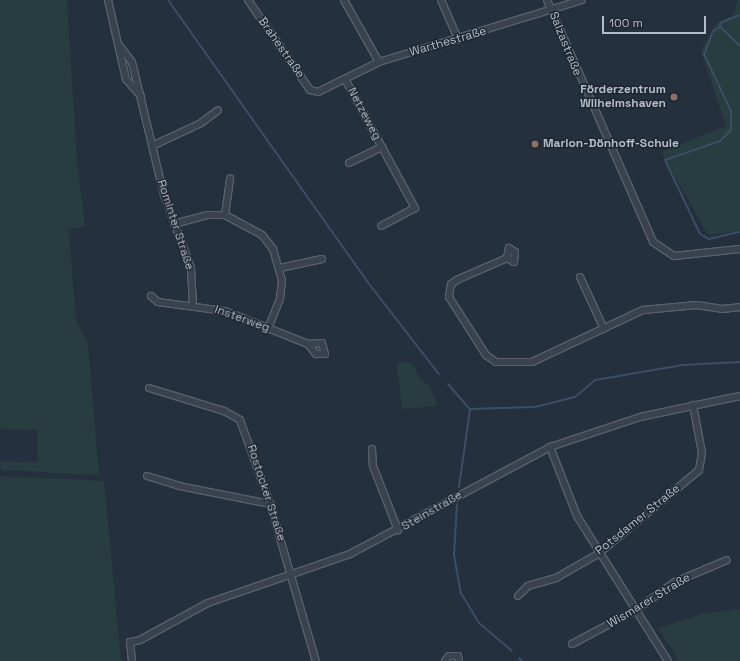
<!DOCTYPE html>
<meta charset="utf-8">
<style>
body{margin:0}
#map{position:relative;width:740px;height:661px;overflow:hidden;background:#25303e;font-family:"Space Grotesk",sans-serif}
div>[style]{position:absolute}
[style*='--x']{left:calc(var(--x)*1px);top:calc(var(--y)*1px);width:calc(var(--w)*1px);rotate:calc(var(--a)*1deg)}
.green>*{inset:0;background:#273d3f}
.stream>*{height:2px;margin:-1px;padding:0 1px;transform-origin:1px;border-radius:1px;background:#3b4e66}
.roads{filter:drop-shadow(1px 0 #57606c) drop-shadow(-1px 0 #57606c) drop-shadow(0 1px #57606c) drop-shadow(0 -1px #57606c)}
.minor>*{height:6px;margin:-3px;padding:0 3px;transform-origin:3px;border-radius:3px;background:#39424e}
.dots>*{width:11px;height:11px;translate:-50% -50%;box-sizing:border-box;border:2px solid #1e2733;border-radius:50%}
span{translate:-50% -50%;white-space:nowrap;text-align:center;line-height:1.15;-webkit-text-stroke:3px #1e2733;paint-order:stroke}
.street-label{font-size:12px;color:#b5bdc9}
.poi-label{font-size:12px;color:#b5bdc9;font-weight:700}
.right{translate:-100% -50%;text-align:right}
.left{translate:0 -50%;text-align:left}
.scale{position:absolute;left:602px;top:16px;width:104px;height:18px;box-sizing:border-box;border:2px solid #b5bdc9;border-top:0;padding-left:5px;font-size:12px;line-height:14px;white-space:nowrap;color:#b5bdc9;-webkit-text-stroke:3px #1e2733;paint-order:stroke}
</style>
<div id="map">
<div class="green">
<div style="clip-path:polygon(0 0,67px 0,77px 162px,85px 226px,69px 230px,76px 321px,88px 343px,99px 475px,1px 470px,0 461px,38px 462px,37px 430px,0 429px)"></div>
<div style="clip-path:polygon(737px 0,740px 0,740px 231px,708px 235px,661px 152px,726px 126px,701px 51px,715px 25px,734px 15px)"></div>
<div style="clip-path:polygon(411px 362px,421px 380px,429px 385px,438px 406px,402px 409px,397px 363px)"></div>
<div style="clip-path:polygon(0 476px,104px 481px,121px 661px,0 661px)"></div>
<div style="clip-path:polygon(740px 609px,740px 661px,679px 661px,658px 628px,705px 613px)"></div>
</div>
<div class="stream">
<div style="--x:168;--y:0;--w:343;--a:54.7"></div>
<div style="--x:366;--y:280;--w:119;--a:52.2"></div>
<div style="--x:720;--y:27;--w:4;--a:-90"></div>
<div style="--x:720;--y:23;--w:22;--a:-22"></div>
<div style="--x:740;--y:46;--w:28;--a:-136"></div>
<div style="--x:720;--y:27;--w:8;--a:150"></div>
<div style="--x:713;--y:31;--w:25;--a:111"></div>
<div style="--x:704;--y:54;--w:63;--a:64.7"></div>
<div style="--x:731;--y:111;--w:19;--a:90"></div>
<div style="--x:731;--y:130;--w:16;--a:135"></div>
<div style="--x:720;--y:141;--w:58;--a:160.9"></div>
<div style="--x:665;--y:160;--w:82;--a:64.7"></div>
<div style="--x:700;--y:234;--w:10;--a:29"></div>
<div style="--x:709;--y:239;--w:32;--a:-13"></div>
<div style="--x:448;--y:384;--w:33;--a:49"></div>
<div style="--x:470;--y:409;--w:79;--a:98"></div>
<div style="--x:470;--y:409;--w:65;--a:-1.8"></div>
<div style="--x:535;--y:407;--w:41;--a:-14"></div>
<div style="--x:575;--y:397;--w:26;--a:-40"></div>
<div style="--x:595;--y:380;--w:89;--a:-9.7"></div>
<div style="--x:683;--y:365;--w:57;--a:-3"></div>
<div style="--x:457;--y:504;--w:51;--a:93.4"></div>
<div style="--x:454;--y:555;--w:39;--a:80"></div>
<div style="--x:461;--y:593;--w:35;--a:59"></div>
<div style="--x:479;--y:623;--w:43;--a:40.3"></div>
<div style="--x:519;--y:658;--w:4;--a:45"></div>
</div>
<div class="roads">
<div class="minor">
<div style="--x:108;--y:0;--w:81;--a:77.2"></div>
<div style="--x:126;--y:79;--w:23;--a:49"></div>
<div style="--x:248;--y:0;--w:109;--a:55.4"></div>
<div style="--x:310;--y:90;--w:8;--a:14"></div>
<div style="--x:318;--y:92;--w:68;--a:-26.2"></div>
<div style="--x:379;--y:62;--w:212;--a:-17"></div>
<div style="--x:344;--y:0;--w:71;--a:60.6"></div>
<div style="--x:441;--y:0;--w:43;--a:66.4"></div>
<div style="--x:547;--y:0;--w:264;--a:66.3"></div>
<div style="--x:653;--y:242;--w:25;--a:34"></div>
<div style="--x:674;--y:256;--w:66;--a:-6.1"></div>
<div style="--x:119;--y:45;--w:21;--a:53"></div>
<div style="--x:132;--y:62;--w:137;--a:76.5"></div>
<div style="--x:164;--y:195;--w:78;--a:69.7"></div>
<div style="--x:191;--y:268;--w:36;--a:87"></div>
<div style="--x:346;--y:81;--w:145;--a:61.5"></div>
<div style="--x:415;--y:208;--w:38;--a:152"></div>
<div style="--x:152;--y:146;--w:54;--a:-25.1"></div>
<div style="--x:201;--y:123;--w:21;--a:-37"></div>
<div style="--x:349;--y:163;--w:37;--a:-26"></div>
<div style="--x:225;--y:215;--w:37;--a:-82"></div>
<div style="--x:174;--y:224;--w:34;--a:-15"></div>
<div style="--x:207;--y:215;--w:18;--a:0"></div>
<div style="--x:225;--y:215;--w:42;--a:28.4"></div>
<div style="--x:262;--y:235;--w:18;--a:52"></div>
<div style="--x:273;--y:249;--w:32;--a:74"></div>
<div style="--x:282;--y:280;--w:19;--a:96"></div>
<div style="--x:280;--y:299;--w:31;--a:112"></div>
<div style="--x:509;--y:248;--w:7;--a:34"></div>
<div style="--x:515;--y:252;--w:10;--a:96"></div>
<div style="--x:514;--y:262;--w:8;--a:-150"></div>
<div style="--x:507;--y:258;--w:10;--a:-79"></div>
<div style="--x:507;--y:258;--w:55;--a:156.3"></div>
<div style="--x:457;--y:280;--w:7;--a:146"></div>
<div style="--x:451;--y:284;--w:13;--a:99"></div>
<div style="--x:449;--y:297;--w:69;--a:57.5"></div>
<div style="--x:486;--y:355;--w:12;--a:35"></div>
<div style="--x:496;--y:362;--w:36;--a:0"></div>
<div style="--x:532;--y:362;--w:123;--a:-25.1"></div>
<div style="--x:643;--y:310;--w:54;--a:-5.3"></div>
<div style="--x:697;--y:305;--w:25;--a:9"></div>
<div style="--x:722;--y:309;--w:18;--a:-6"></div>
<div style="--x:280;--y:268;--w:43;--a:-12.1"></div>
<div style="--x:580;--y:277;--w:57;--a:65.2"></div>
<div style="--x:151;--y:296;--w:9;--a:41"></div>
<div style="--x:158;--y:302;--w:68;--a:7.7"></div>
<div style="--x:225;--y:311;--w:89;--a:21.7"></div>
<div style="--x:308;--y:344;--w:14;--a:-4"></div>
<div style="--x:322;--y:343;--w:11;--a:75"></div>
<div style="--x:325;--y:354;--w:9;--a:180"></div>
<div style="--x:316;--y:354;--w:13;--a:-129"></div>
<div style="--x:149;--y:388;--w:78;--a:17"></div>
<div style="--x:224;--y:411;--w:18;--a:29"></div>
<div style="--x:240;--y:420;--w:89;--a:70.3"></div>
<div style="--x:270;--y:504;--w:164;--a:73.7"></div>
<div style="--x:550;--y:447;--w:74;--a:68.6"></div>
<div style="--x:577;--y:516;--w:171;--a:57.9"></div>
<div style="--x:372;--y:449;--w:17;--a:87"></div>
<div style="--x:373;--y:466;--w:69;--a:68.7"></div>
<div style="--x:147;--y:476;--w:34;--a:17"></div>
<div style="--x:179;--y:486;--w:93;--a:11.2"></div>
<div style="--x:518;--y:596;--w:14;--a:-45"></div>
<div style="--x:528;--y:586;--w:29;--a:-16"></div>
<div style="--x:556;--y:578;--w:48;--a:-29.7"></div>
<div style="--x:598;--y:554;--w:131;--a:-39.7"></div>
<div style="--x:699;--y:470;--w:17;--a:-80"></div>
<div style="--x:702;--y:453;--w:49;--a:-100.6"></div>
<div style="--x:572;--y:644;--w:72;--a:-28"></div>
<div style="--x:636;--y:610;--w:48;--a:-35.7"></div>
<div style="--x:675;--y:582;--w:56;--a:-22.9"></div>
<div style="--x:132;--y:661;--w:19;--a:-96"></div>
<div style="--x:130;--y:642;--w:10;--a:-11"></div>
<div style="--x:140;--y:640;--w:77;--a:-28.6"></div>
<div style="--x:208;--y:603;--w:150;--a:-19"></div>
<div style="--x:350;--y:554;--w:227;--a:-28.1"></div>
<div style="--x:550;--y:447;--w:95;--a:-18.4"></div>
<div style="--x:640;--y:417;--w:102;--a:-11.9"></div>
<div style="--x:445;--y:661;--w:6;--a:-51"></div>
<div style="--x:449;--y:656;--w:9;--a:0"></div>
<div style="--x:458;--y:656;--w:5;--a:79"></div>
</div>
</div>
<div class="dots">
<div style="left:674px;top:97px;background:#8d6e63"></div>
<div style="left:535px;top:144px;background:#8d6e63"></div>
</div>
<div class="street-label">
<span style="left:448px;top:42px;rotate:-16deg">Warthestraße</span>
<span style="left:565px;top:44px;rotate:68deg">Salzastraße</span>
<span style="left:281px;top:48px;rotate:55deg">Brahestraße</span>
<span style="left:364px;top:114px;rotate:62deg">Netzeweg</span>
<span style="left:175px;top:225px;rotate:72deg">Rominter Straße</span>
<span style="left:242px;top:319px;rotate:20deg">Insterweg</span>
<span style="left:266px;top:493px;rotate:72deg">Rostocker Straße</span>
<span style="left:432px;top:511px;rotate:-30deg">Steinstraße</span>
<span style="left:638px;top:520px;rotate:-39deg">Potsdamer Straße</span>
<span style="left:649px;top:601px;rotate:-31deg">Wismarer Straße</span>
</div>
<div class="poi-label">
<span class="right" style="left:666px;top:97px">Förderzentrum<br>Wilhelmshaven</span>
<span class="left" style="left:543px;top:144px">Marion-Dönhoff-Schule</span>
</div>
<div class="scale">100 m</div>
</div>
